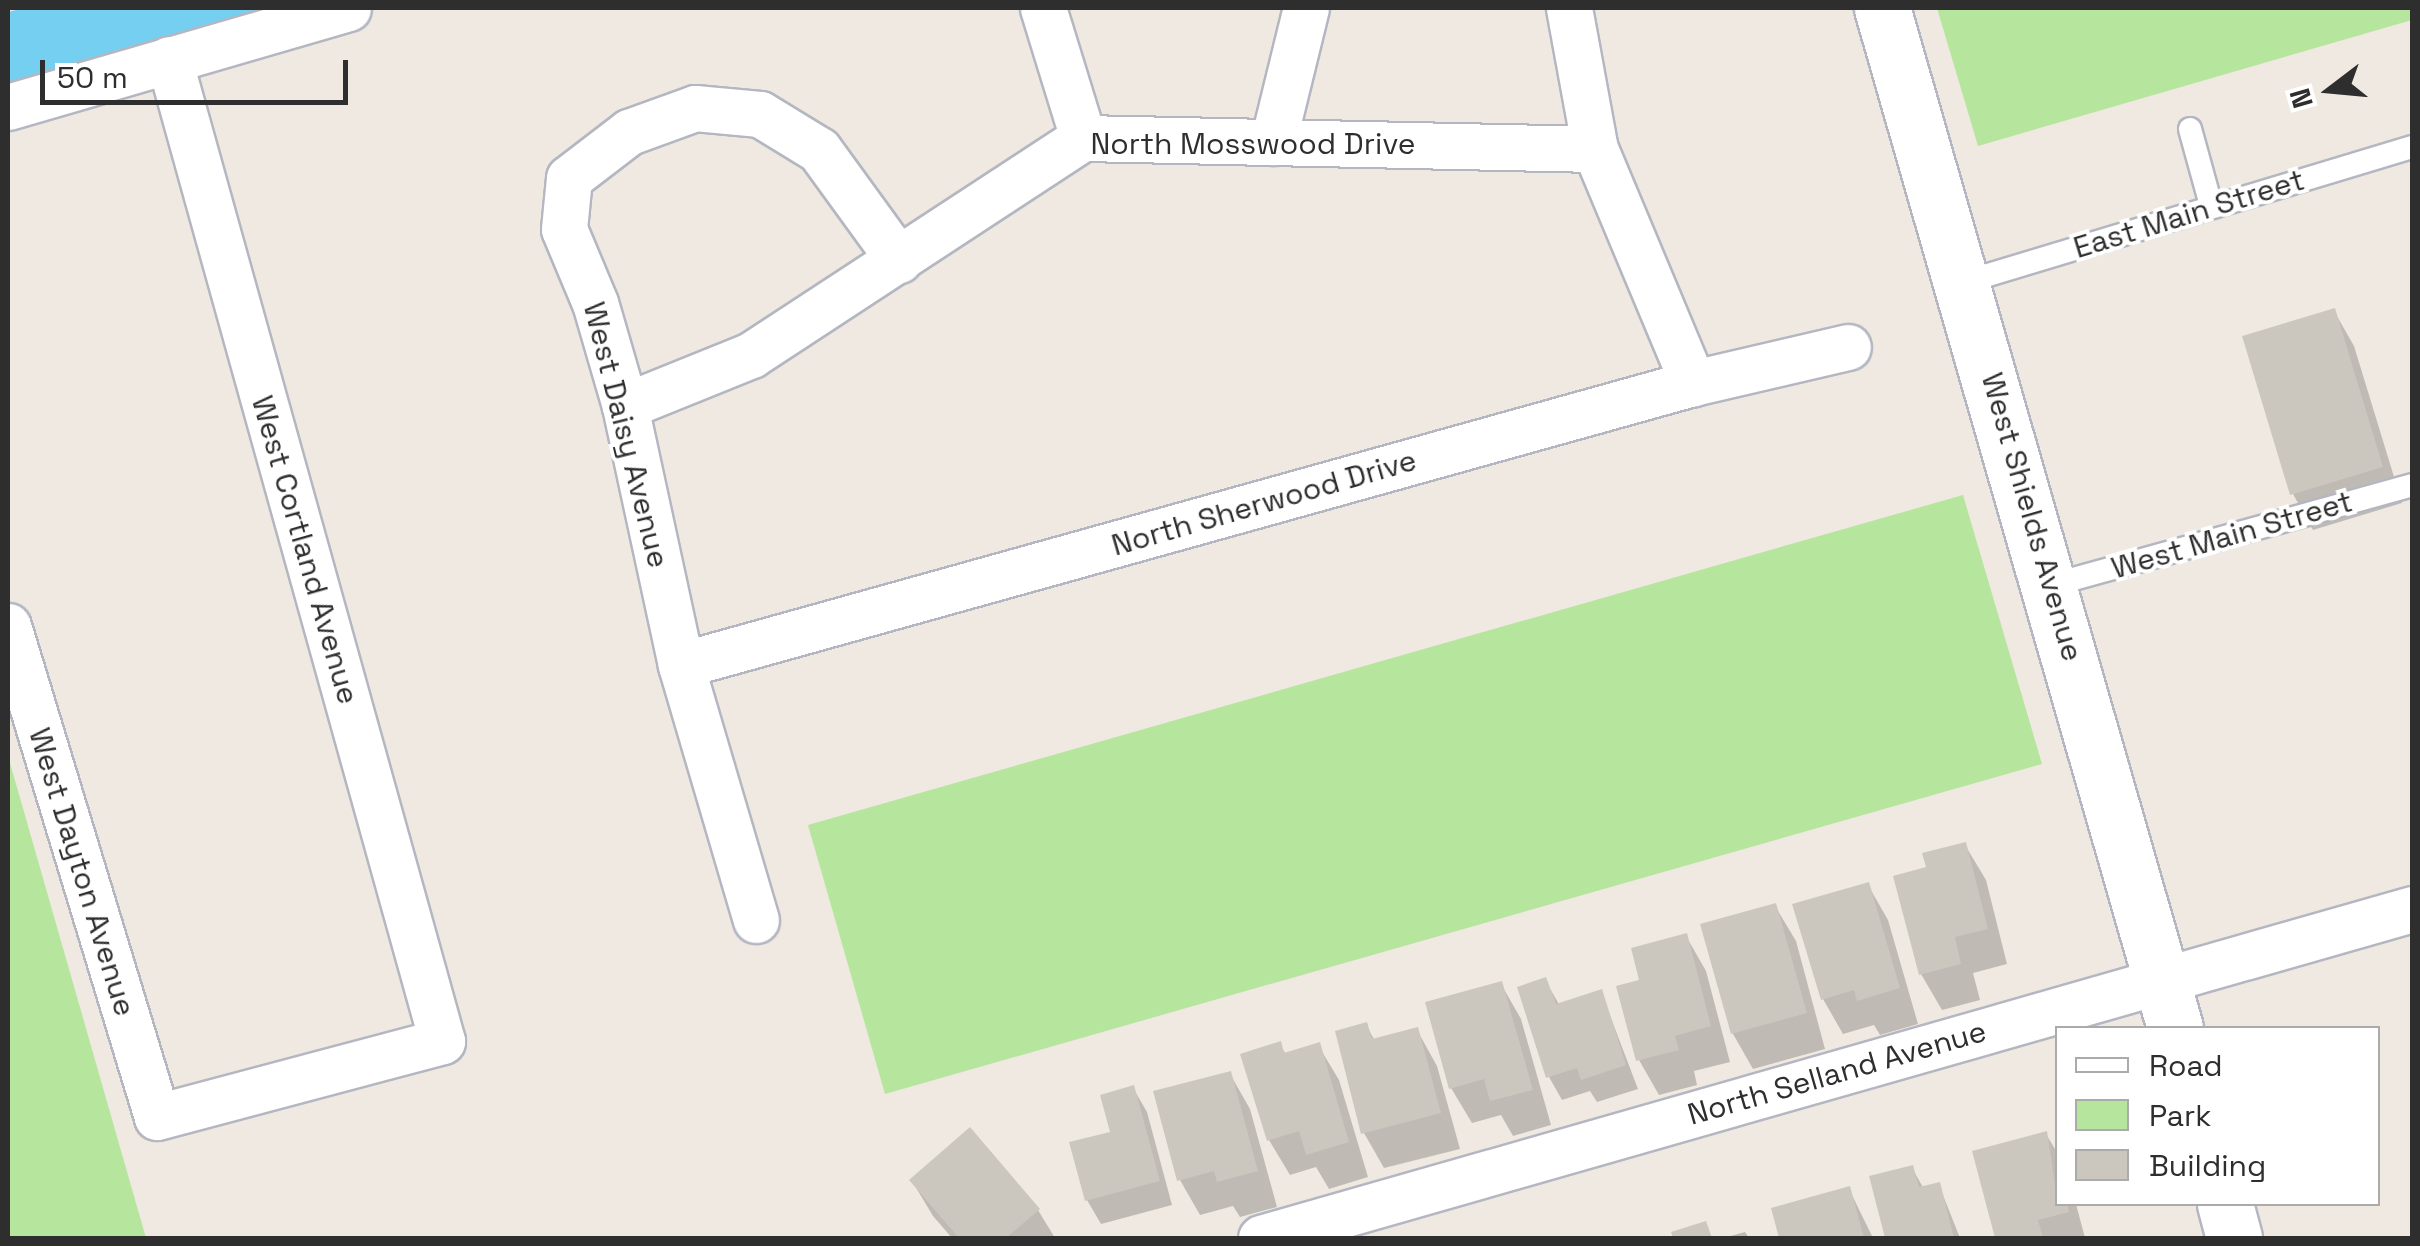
<!DOCTYPE html>
<style>
body{margin:0}
#map{position:relative;width:2420px;height:1246px;overflow:hidden;background:#efe9e1;font-family:"Space Grotesk",sans-serif}
div>[style]{position:absolute}
[style*='--x']{left:calc(var(--x)*1px);top:calc(var(--y)*1px);width:calc(var(--w)*1px);rotate:calc(var(--a)*1deg)}
.green>*{inset:0;background:#b6e59e}
.water>*{inset:0;background:#75cff0}
.shadow>*{inset:0;background:#0003}
.building>*{inset:0;background:#cbc7bf}
.roads{filter:drop-shadow(2px 0 #b4b7c1) drop-shadow(-2px 0 #b4b7c1) drop-shadow(0 2px #b4b7c1) drop-shadow(0 -2px #b4b7c1)}
.service>*{height:22px;margin:-11px;padding:0 11px;transform-origin:11px;border-radius:11px;background:#fff}
.minor>*{height:45px;margin:-22.5px;padding:0 22.5px;transform-origin:22.5px;border-radius:22.5px;background:#fff}
.tertiary>*{height:55px;margin:-27.5px;padding:0 27.5px;transform-origin:27.5px;border-radius:27.5px;background:#fff}
span{translate:-50% -50%;white-space:nowrap;text-align:center;line-height:1.15;-webkit-text-stroke:8px #fff;paint-order:stroke}
.street-label{font-size:30px;color:#2e2e2e}
.frame{position:absolute;inset:0;border:10px solid #2e2e2e;pointer-events:none}
.legend{position:absolute;left:2055px;top:1026px;width:325px;height:180px;box-sizing:border-box;background:#fff;border:2px solid #ababab;margin:0;padding:12px 18px;list-style:none;font-size:30px;color:#2e2e2e}
.legend li{display:flex;align-items:center;gap:20px;height:50px}
.legend b{width:50px;border:2px solid #ababab}
.north{position:absolute;left:2280px;top:40px;width:100px;height:100px;-webkit-text-stroke:8px #fff;paint-order:stroke;rotate:254deg;font-size:28px;font-weight:700;line-height:40px;text-align:center;color:#2e2e2e}
.north::after{content:'';display:block;margin:auto;width:35px;height:45px;background:#2e2e2e;clip-path:polygon(50% 0,100% 100%,50% 72%,0 100%)}
.scale{position:absolute;left:40px;top:60px;width:308px;height:45px;box-sizing:border-box;border:5px solid #2e2e2e;border-top:0;padding-left:12px;font-size:30px;line-height:35px;white-space:nowrap;color:#2e2e2e;-webkit-text-stroke:8px #fff;paint-order:stroke}
</style>
<div id="map">
<div class="green">
<div style="clip-path:polygon(1937px 8px,2412px 8px,2412px 20px,1978px 146px)"></div>
<div style="clip-path:polygon(1963px 495px,2042px 764px,885px 1094px,808px 825px)"></div>
<div style="clip-path:polygon(8px 756px,146px 1238px,8px 1238px)"></div>
</div>
<div class="water">
<div style="clip-path:polygon(24px 8px,272px 8px,8px 83px,8px 12px)"></div>
</div>
<div class="shadow">
<div style="clip-path:polygon(2334px 311px,2354px 346px,2402px 503px,2313px 530px,2293px 494px,2245px 338px)"></div>
<div style="clip-path:polygon(1965px 845px,1986px 880px,2007px 964px,1973px 973px,1980px 1000px,1942px 1010px,1921px 974px,1896px 878px,1929px 869px)"></div>
<div style="clip-path:polygon(1868px 885px,1888px 920px,1918px 1024px,1880px 1035px,1874px 1025px,1843px 1034px,1823px 999px)"></div>
<div style="clip-path:polygon(1775px 906px,1796px 941px,1825px 1049px,1753px 1069px,1733px 1034px,1703px 925px)"></div>
<div style="clip-path:polygon(1686px 936px,1706px 971px,1730px 1062px,1694px 1071px,1697px 1085px,1659px 1095px,1639px 1060px)"></div>
<div style="clip-path:polygon(1545px 980px,1560px 1006px,1601px 992px,1638px 1089px,1597px 1102px,1590px 1091px,1562px 1100px,1549px 1077px)"></div>
<div style="clip-path:polygon(1501px 984px,1521px 1019px,1551px 1125px,1513px 1136px,1501px 1115px,1472px 1123px,1451px 1088px)"></div>
<div style="clip-path:polygon(1366px 1025px,1375px 1041px,1417px 1030px,1437px 1066px,1460px 1149px,1384px 1168px,1364px 1133px)"></div>
<div style="clip-path:polygon(1280px 1044px,1286px 1055px,1318px 1045px,1339px 1080px,1368px 1177px,1329px 1189px,1316px 1167px,1290px 1175px,1269px 1140px)"></div>
<div style="clip-path:polygon(1230px 1074px,1250px 1109px,1277px 1207px,1240px 1217px,1233px 1206px,1200px 1215px,1180px 1180px)"></div>
<div style="clip-path:polygon(1133px 1088px,1147px 1112px,1172px 1205px,1101px 1224px,1087px 1200px)"></div>
<div style="clip-path:polygon(969px 1131px,1038px 1210px,1055px 1238px,952px 1238px,933px 1216px,912px 1181px)"></div>
<div style="clip-path:polygon(2046px 1134px,2058px 1154px,2058px 1204px,2076px 1204px,2085px 1238px,1997px 1238px,1975px 1153px)"></div>
<div style="clip-path:polygon(1912px 1168px,1924px 1189px,1939px 1185px,1960px 1238px,1887px 1238px,1872px 1178px)"></div>
<div style="clip-path:polygon(1849px 1189px,1873px 1238px,1782px 1238px,1774px 1210px)"></div>
<div style="clip-path:polygon(1745px 1232px,1749px 1238px,1723px 1238px)"></div>
</div>
<div class="building">
<div style="clip-path:polygon(2335px 308px,2383px 467px,2290px 495px,2242px 336px)"></div>
<div style="clip-path:polygon(1966px 842px,1988px 929px,1955px 937px,1961px 964px,1919px 975px,1893px 876px,1926px 867px,1922px 853px)"></div>
<div style="clip-path:polygon(1869px 882px,1900px 988px,1857px 1001px,1854px 990px,1821px 1000px,1792px 904px)"></div>
<div style="clip-path:polygon(1776px 903px,1807px 1013px,1731px 1034px,1700px 924px)"></div>
<div style="clip-path:polygon(1687px 933px,1711px 1026px,1675px 1036px,1679px 1050px,1636px 1061px,1616px 986px,1639px 980px,1631px 948px)"></div>
<div style="clip-path:polygon(1546px 977px,1556px 1004px,1602px 989px,1626px 1065px,1581px 1080px,1577px 1068px,1546px 1078px,1517px 987px)"></div>
<div style="clip-path:polygon(1502px 981px,1533px 1090px,1490px 1101px,1484px 1079px,1449px 1089px,1425px 1002px)"></div>
<div style="clip-path:polygon(1367px 1022px,1372px 1039px,1418px 1027px,1441px 1113px,1361px 1134px,1335px 1031px)"></div>
<div style="clip-path:polygon(1281px 1041px,1284px 1053px,1320px 1042px,1349px 1142px,1306px 1155px,1299px 1131px,1267px 1141px,1240px 1054px)"></div>
<div style="clip-path:polygon(1231px 1071px,1258px 1171px,1217px 1182px,1214px 1171px,1177px 1181px,1153px 1091px)"></div>
<div style="clip-path:polygon(1134px 1085px,1160px 1181px,1085px 1201px,1069px 1142px,1110px 1132px,1100px 1095px)"></div>
<div style="clip-path:polygon(970px 1127px,1040px 1209px,1006px 1238px,959px 1238px,909px 1180px)"></div>
<div style="clip-path:polygon(2047px 1131px,2058px 1204px,2067px 1204px,2069px 1212px,2038px 1220px,2043px 1238px,1995px 1238px,1972px 1151px)"></div>
<div style="clip-path:polygon(1913px 1165px,1919px 1187px,1940px 1182px,1954px 1238px,1885px 1238px,1869px 1176px)"></div>
<div style="clip-path:polygon(1850px 1186px,1864px 1238px,1779px 1238px,1771px 1208px)"></div>
<div style="clip-path:polygon(1706px 1221px,1712px 1238px,1673px 1238px,1671px 1232px)"></div>
</div>
<div class="roads">
<div class="service">
<div style="--x:2190;--y:129;--w:79;--a:74.6"></div>
<div style="--x:1965;--y:282;--w:467;--a:-16.8"></div>
<div style="--x:2052;--y:585;--w:374;--a:-15.5"></div>
</div>
<div class="minor">
<div style="--x:1043;--y:8;--w:136;--a:72.9"></div>
<div style="--x:1569;--y:8;--w:143;--a:79.6"></div>
<div style="--x:1595;--y:149;--w:254;--a:67.3"></div>
<div style="--x:8;--y:107;--w:354;--a:-16.2"></div>
<div style="--x:1273;--y:142;--w:138;--a:-76.2"></div>
<div style="--x:625;--y:406;--w:136;--a:-22"></div>
<div style="--x:751;--y:355;--w:397;--a:-33.2"></div>
<div style="--x:1083;--y:138;--w:512;--a:1.23"></div>
<div style="--x:8;--y:626;--w:513;--a:73.12"></div>
<div style="--x:157;--y:1117;--w:295;--a:-14.9"></div>
<div style="--x:442;--y:1041;--w:1019;--a:-105.54"></div>
<div style="--x:681;--y:665;--w:1051;--a:-15.57"></div>
<div style="--x:1693;--y:383;--w:159;--a:-13.1"></div>
<div style="--x:756;--y:920;--w:266;--a:-106.4"></div>
<div style="--x:681;--y:665;--w:265;--a:-102.2"></div>
<div style="--x:625;--y:406;--w:107;--a:-106.2"></div>
<div style="--x:595;--y:303;--w:80;--a:-112.7"></div>
<div style="--x:564;--y:229;--w:51;--a:-84.4"></div>
<div style="--x:569;--y:178;--w:76;--a:-37.5"></div>
<div style="--x:629;--y:132;--w:70;--a:-20"></div>
<div style="--x:695;--y:108;--w:65;--a:5.3"></div>
<div style="--x:760;--y:114;--w:69;--a:31.4"></div>
<div style="--x:819;--y:150;--w:136;--a:54"></div>
<div style="--x:1261;--y:1238;--w:1197;--a:-15.95"></div>
</div>
<div class="tertiary">
<div style="--x:1882;--y:8;--w:1061;--a:73.97"></div>
<div style="--x:2225;--y:1204;--w:35;--a:75"></div>
</div>
</div>
<div class="street-label">
<span style="left:1253px;top:144px">North Mosswood Drive</span>
<span style="left:2189px;top:214px;rotate:-17deg">East Main Street</span>
<span style="left:626px;top:435px;rotate:76deg">West Daisy Avenue</span>
<span style="left:1264px;top:503px;rotate:-16deg">North Sherwood Drive</span>
<span style="left:2032px;top:517px;rotate:74deg">West Shields Avenue</span>
<span style="left:2232px;top:535px;rotate:-16deg">West Main Street</span>
<span style="left:305px;top:550px;rotate:74deg">West Cortland Avenue</span>
<span style="left:82px;top:872px;rotate:73deg">West Dayton Avenue</span>
<span style="left:1837px;top:1073px;rotate:-16deg">North Selland Avenue</span>
</div>
<div class="frame"></div>
<ul class="legend">
<li><b style="height:12px;background:#fff"></b>Road</li>
<li><b style="height:28px;background:#b6e59e"></b>Park</li>
<li><b style="height:28px;background:#cbc7bf"></b>Building</li>
</ul>
<div class="north">N</div>
<div class="scale">50 m</div>
</div>
